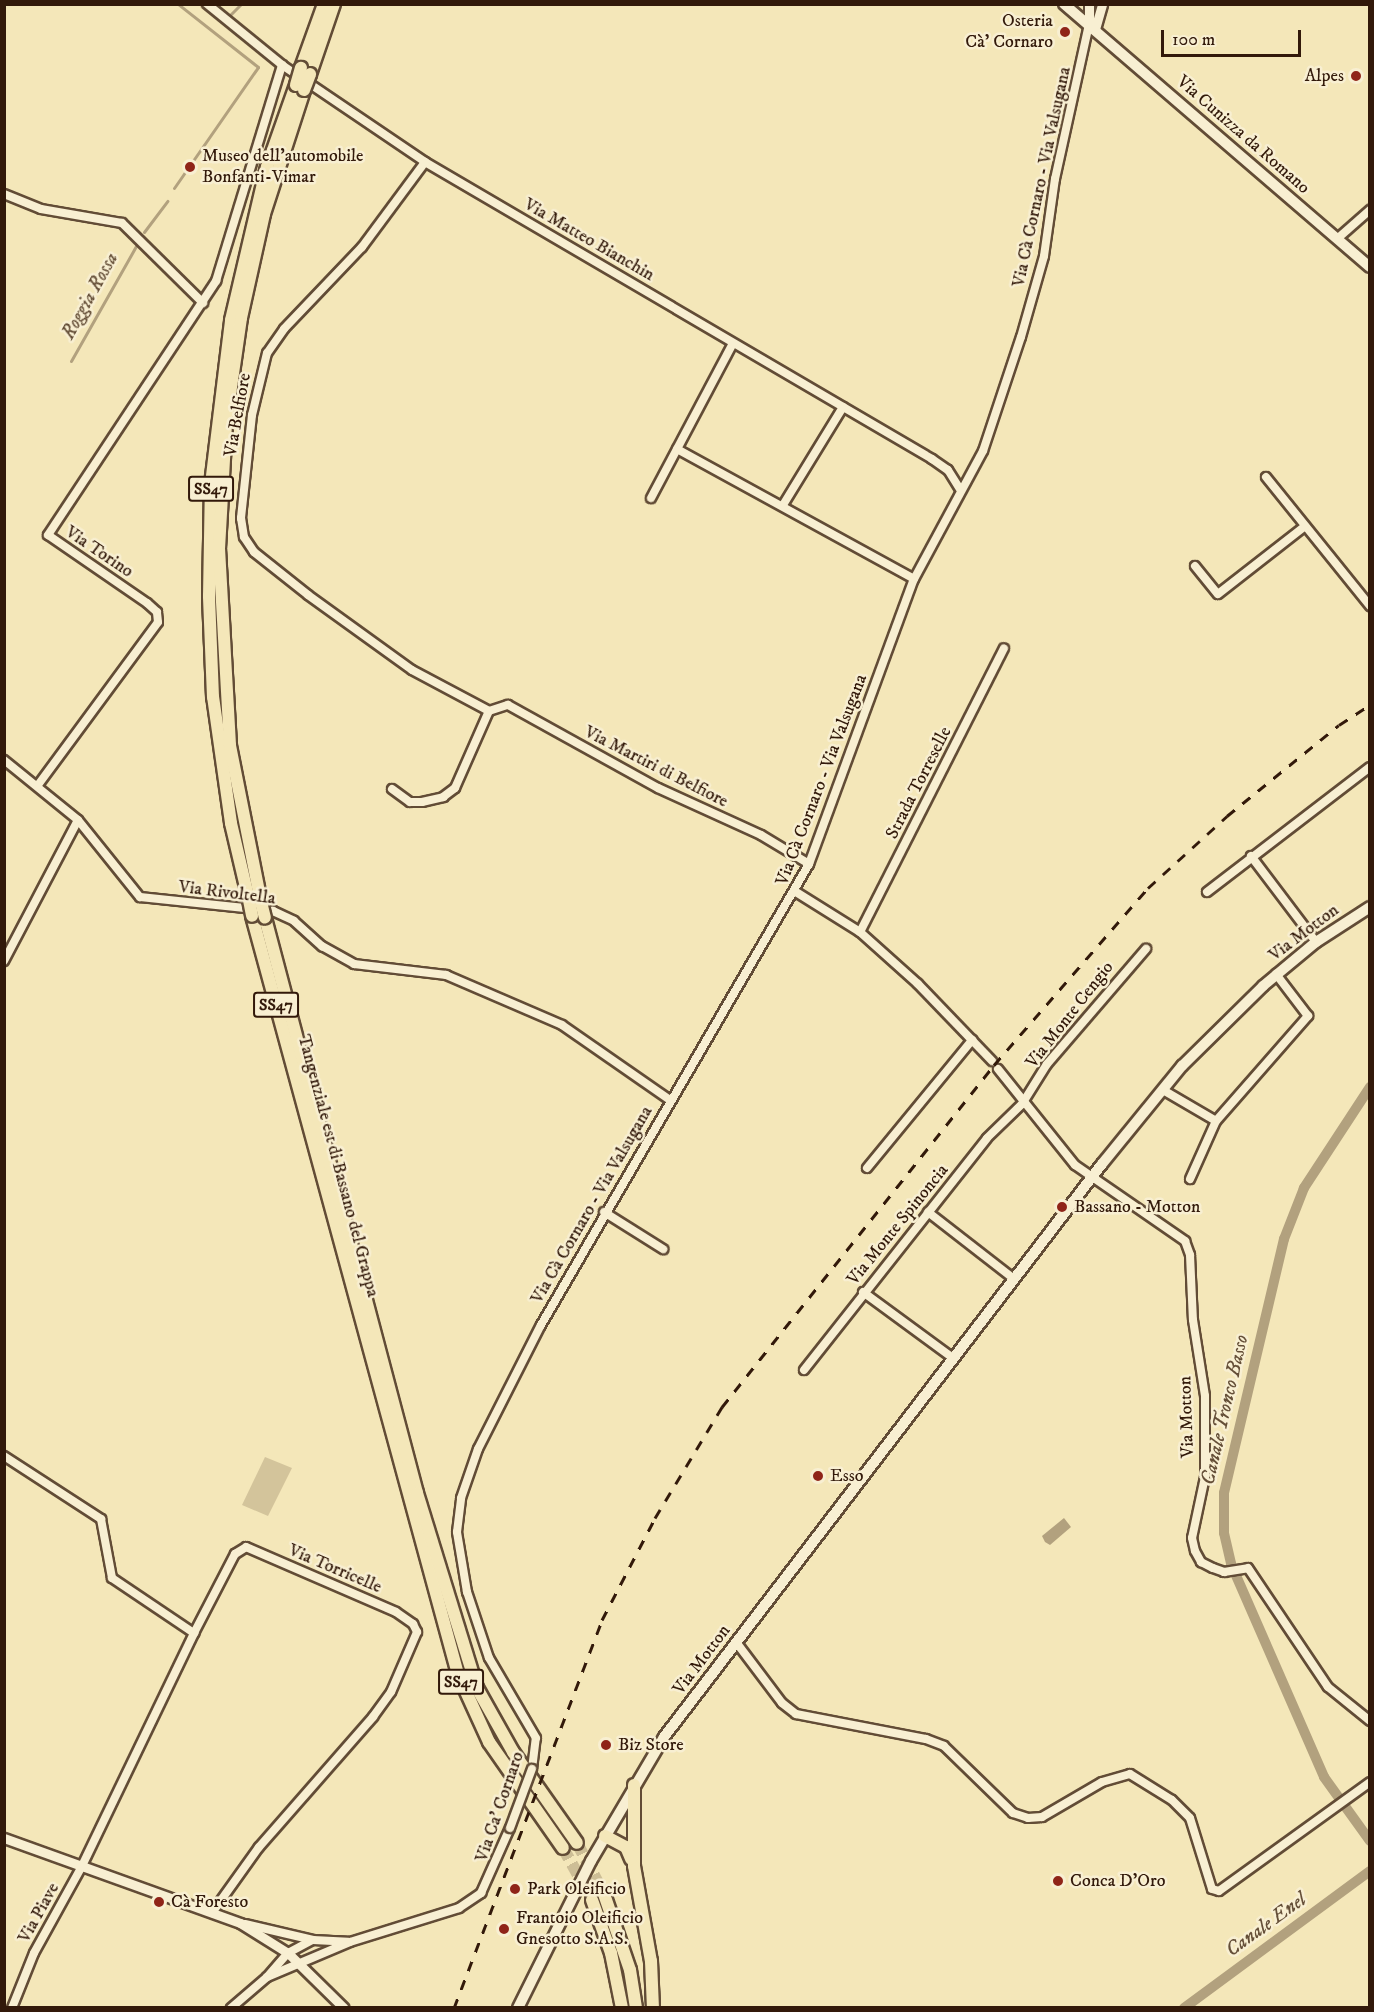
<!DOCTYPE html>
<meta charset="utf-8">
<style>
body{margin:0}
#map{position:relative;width:1374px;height:2012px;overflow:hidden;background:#f4e7b9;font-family:"IM FELL DW Pica",serif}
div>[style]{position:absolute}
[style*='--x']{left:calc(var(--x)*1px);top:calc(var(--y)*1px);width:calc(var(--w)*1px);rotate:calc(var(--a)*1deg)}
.green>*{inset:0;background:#d3c49b}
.water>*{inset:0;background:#b2a17e}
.stream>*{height:3px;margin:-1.5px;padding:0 1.5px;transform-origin:1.5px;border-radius:1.5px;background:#b2a17e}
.canal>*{height:10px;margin:-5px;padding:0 5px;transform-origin:5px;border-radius:5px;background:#b2a17e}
.trunk-tunnel>*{height:12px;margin-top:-6px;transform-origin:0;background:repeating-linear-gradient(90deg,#cdbe96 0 12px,transparent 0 18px)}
.roads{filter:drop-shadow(2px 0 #624c36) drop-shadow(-2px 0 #624c36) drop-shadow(0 2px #624c36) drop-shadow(0 -2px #624c36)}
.minor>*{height:8px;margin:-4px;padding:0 4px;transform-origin:4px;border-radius:4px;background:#f8efd2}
.tertiary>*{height:9px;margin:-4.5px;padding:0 4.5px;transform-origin:4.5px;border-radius:4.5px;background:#f8efd2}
.secondary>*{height:10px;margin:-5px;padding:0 5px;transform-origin:5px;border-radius:5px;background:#f8efd2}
.trunk>*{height:12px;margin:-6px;padding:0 6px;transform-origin:6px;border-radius:6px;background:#f4e7b9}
.rail>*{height:3px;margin-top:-1.5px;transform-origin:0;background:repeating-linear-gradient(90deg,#32190a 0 10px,transparent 0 20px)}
.bridges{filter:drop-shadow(2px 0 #624c36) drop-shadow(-2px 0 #624c36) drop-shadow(0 2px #624c36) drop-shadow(0 -2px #624c36)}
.minor-bridge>*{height:8px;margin:-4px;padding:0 4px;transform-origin:4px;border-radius:4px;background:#f8efd2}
.trunk-bridge>*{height:12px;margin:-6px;padding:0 6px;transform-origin:6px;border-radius:6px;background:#f4e7b9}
.dots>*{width:16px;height:16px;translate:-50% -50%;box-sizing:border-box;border:3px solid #f8efd2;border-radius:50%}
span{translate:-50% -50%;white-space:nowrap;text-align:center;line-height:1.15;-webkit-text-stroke:5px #f8efd2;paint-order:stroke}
.shield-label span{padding:2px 4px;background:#f8efd2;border:2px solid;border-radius:4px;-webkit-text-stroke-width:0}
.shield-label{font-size:16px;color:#32190a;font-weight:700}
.poi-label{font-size:18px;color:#32190a}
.right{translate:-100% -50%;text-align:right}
.left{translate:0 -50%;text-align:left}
.street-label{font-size:18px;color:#32190a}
.water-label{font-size:20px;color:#654f38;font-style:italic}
.frame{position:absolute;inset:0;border:6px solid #32190a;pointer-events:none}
.scale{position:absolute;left:1161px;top:30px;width:140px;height:27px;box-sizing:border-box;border:3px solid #32190a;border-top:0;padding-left:8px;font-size:18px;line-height:21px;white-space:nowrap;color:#32190a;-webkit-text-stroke:4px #f8efd2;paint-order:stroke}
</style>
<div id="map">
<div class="green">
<div style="clip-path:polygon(265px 1457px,292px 1468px,268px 1516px,242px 1505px)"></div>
</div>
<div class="water">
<div style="clip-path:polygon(1064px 1518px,1071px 1527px,1050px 1545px,1045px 1542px,1042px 1536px)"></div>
</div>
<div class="stream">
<div style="--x:228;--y:17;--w:18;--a:-45"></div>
<div style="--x:174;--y:188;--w:147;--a:-55.2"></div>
<div style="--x:258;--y:67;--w:102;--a:-141.8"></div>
<div style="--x:144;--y:232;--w:39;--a:-53"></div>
<div style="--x:71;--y:361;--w:132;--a:-60.5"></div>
</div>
<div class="canal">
<div style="--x:1370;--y:1087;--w:121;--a:123.2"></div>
<div style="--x:1304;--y:1188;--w:55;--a:111.4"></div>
<div style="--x:1284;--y:1239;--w:261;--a:103.3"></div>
<div style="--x:1224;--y:1493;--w:40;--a:90"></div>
<div style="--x:1224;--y:1533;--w:32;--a:77"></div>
<div style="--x:1231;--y:1564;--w:232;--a:66.4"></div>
<div style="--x:1324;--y:1777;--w:79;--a:54.3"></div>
<div style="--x:1184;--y:2008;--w:231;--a:-36.4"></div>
</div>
<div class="trunk-tunnel">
<div style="--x:577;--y:1843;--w:58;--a:62.1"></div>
<div style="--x:563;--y:1848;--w:60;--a:60.9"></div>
</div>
<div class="roads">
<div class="minor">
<div style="--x:207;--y:4;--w:97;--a:39.1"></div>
<div style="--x:282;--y:65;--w:173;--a:34.1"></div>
<div style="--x:425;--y:162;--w:588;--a:30.36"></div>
<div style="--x:932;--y:459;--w:19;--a:35"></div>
<div style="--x:948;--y:470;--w:22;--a:58"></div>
<div style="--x:425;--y:162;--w:106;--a:126.5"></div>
<div style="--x:362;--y:247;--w:113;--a:133.6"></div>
<div style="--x:284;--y:329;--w:29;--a:125"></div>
<div style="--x:267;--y:353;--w:64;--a:103.6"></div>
<div style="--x:252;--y:415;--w:104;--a:96.1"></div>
<div style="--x:241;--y:518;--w:19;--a:81"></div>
<div style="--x:244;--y:537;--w:18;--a:56"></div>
<div style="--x:254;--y:552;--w:69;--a:38.5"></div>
<div style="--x:308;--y:595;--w:128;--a:35.8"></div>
<div style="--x:412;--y:670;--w:87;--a:28"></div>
<div style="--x:4;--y:194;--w:40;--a:22"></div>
<div style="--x:41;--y:209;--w:82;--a:9.8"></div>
<div style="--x:122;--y:223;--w:114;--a:44.6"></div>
<div style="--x:1338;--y:238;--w:43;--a:-41.2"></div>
<div style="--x:677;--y:449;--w:270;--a:28.7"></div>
<div style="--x:1266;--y:477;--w:166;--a:51.1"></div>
<div style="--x:651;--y:498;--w:175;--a:-62.1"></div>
<div style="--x:783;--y:505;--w:115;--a:-58.5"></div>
<div style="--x:1195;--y:566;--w:36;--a:51"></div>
<div style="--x:1218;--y:594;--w:110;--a:-38"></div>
<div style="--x:489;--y:711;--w:20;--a:-18"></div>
<div style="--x:508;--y:705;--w:171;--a:29"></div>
<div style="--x:658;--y:788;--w:113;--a:24.5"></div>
<div style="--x:761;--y:835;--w:56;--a:31.1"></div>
<div style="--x:4;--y:760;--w:95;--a:39"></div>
<div style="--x:78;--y:820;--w:99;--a:51.2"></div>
<div style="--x:140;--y:897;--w:134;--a:6"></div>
<div style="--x:273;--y:911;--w:23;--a:25"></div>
<div style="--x:294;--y:921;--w:38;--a:42"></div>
<div style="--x:322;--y:946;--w:37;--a:29"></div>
<div style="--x:354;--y:964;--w:93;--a:6.8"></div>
<div style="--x:446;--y:975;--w:126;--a:23.3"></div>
<div style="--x:562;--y:1025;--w:131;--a:34.8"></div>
<div style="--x:38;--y:785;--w:202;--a:-53.6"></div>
<div style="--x:158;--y:622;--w:10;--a:-96"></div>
<div style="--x:157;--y:612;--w:13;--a:-138"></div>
<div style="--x:147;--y:603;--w:120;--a:-145.5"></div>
<div style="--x:48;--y:535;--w:305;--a:-56.5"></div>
<div style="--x:216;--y:281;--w:226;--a:-73"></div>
<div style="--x:392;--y:789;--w:22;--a:36"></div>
<div style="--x:410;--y:802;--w:12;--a:0"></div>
<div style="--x:422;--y:802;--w:22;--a:-13"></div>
<div style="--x:443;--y:797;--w:15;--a:-37"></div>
<div style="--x:455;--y:788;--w:84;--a:-66.2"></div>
<div style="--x:1251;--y:856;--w:108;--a:52.9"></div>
<div style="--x:796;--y:892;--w:75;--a:32"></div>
<div style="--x:860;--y:932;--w:78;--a:41.9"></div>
<div style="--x:918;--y:984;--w:107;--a:46.1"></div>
<div style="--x:1207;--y:892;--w:205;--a:-37.5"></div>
<div style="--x:860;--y:932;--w:318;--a:-63.1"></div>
<div style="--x:4;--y:961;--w:159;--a:-62.3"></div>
<div style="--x:998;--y:1069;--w:123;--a:51.3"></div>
<div style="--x:1075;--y:1165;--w:134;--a:34.6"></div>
<div style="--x:1185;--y:1241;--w:15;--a:70"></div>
<div style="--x:1190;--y:1255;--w:65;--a:87.4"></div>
<div style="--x:1193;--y:1320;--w:77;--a:81"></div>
<div style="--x:1205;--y:1396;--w:81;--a:90"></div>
<div style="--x:1205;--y:1477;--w:62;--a:102"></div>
<div style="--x:1192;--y:1538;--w:13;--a:77"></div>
<div style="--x:1195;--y:1551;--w:13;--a:61"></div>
<div style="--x:1201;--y:1562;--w:13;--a:27"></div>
<div style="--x:1213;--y:1568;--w:12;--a:20"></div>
<div style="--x:1224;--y:1572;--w:24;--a:-9"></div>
<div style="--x:1248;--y:1568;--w:143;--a:56.1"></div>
<div style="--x:1328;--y:1687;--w:54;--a:39"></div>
<div style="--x:1163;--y:1090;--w:61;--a:30.3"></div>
<div style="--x:867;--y:1168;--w:166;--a:-50.6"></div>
<div style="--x:1190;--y:1179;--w:64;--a:-65.9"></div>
<div style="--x:1216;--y:1121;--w:140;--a:-48.8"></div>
<div style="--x:1308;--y:1016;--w:53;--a:-127.3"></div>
<div style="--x:604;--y:1212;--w:70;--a:32.1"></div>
<div style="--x:928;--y:1212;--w:109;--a:37.9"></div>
<div style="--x:863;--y:1292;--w:112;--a:36.3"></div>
<div style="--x:804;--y:1370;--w:295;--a:-51.7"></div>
<div style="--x:987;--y:1138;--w:49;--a:-44.2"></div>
<div style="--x:1022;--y:1104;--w:47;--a:-58"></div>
<div style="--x:1047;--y:1064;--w:152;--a:-49.3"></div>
<div style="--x:4;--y:1456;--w:116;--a:33"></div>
<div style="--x:101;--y:1519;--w:60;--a:79.4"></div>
<div style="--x:112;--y:1578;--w:99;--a:33.9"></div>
<div style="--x:736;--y:1642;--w:76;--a:53"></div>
<div style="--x:782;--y:1703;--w:18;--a:38"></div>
<div style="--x:796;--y:1714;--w:132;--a:10.9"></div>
<div style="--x:926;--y:1739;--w:19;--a:21"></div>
<div style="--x:944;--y:1746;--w:96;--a:44.2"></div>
<div style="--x:1013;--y:1813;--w:16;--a:18"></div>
<div style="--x:1028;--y:1818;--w:14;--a:-4"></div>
<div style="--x:1042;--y:1817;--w:69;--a:-30.3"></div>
<div style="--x:1102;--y:1782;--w:29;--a:-16"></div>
<div style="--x:1130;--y:1774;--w:49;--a:31.8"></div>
<div style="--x:1172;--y:1800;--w:25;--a:45"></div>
<div style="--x:1190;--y:1818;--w:74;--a:72.8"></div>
<div style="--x:1212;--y:1889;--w:7;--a:16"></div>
<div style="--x:1219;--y:1891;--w:186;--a:-35.8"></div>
<div style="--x:532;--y:1769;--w:31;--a:-83"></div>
<div style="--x:536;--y:1738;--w:93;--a:-120.4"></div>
<div style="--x:489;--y:1658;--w:70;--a:-108.4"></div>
<div style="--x:467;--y:1592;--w:61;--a:-99.5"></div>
<div style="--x:457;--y:1532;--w:34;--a:-83"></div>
<div style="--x:461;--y:1498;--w:52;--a:-70.9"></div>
<div style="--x:478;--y:1449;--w:139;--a:-63.1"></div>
<div style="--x:541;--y:1325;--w:533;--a:-59.83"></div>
<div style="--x:809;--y:864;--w:304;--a:-69.8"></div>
<div style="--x:914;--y:579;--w:145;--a:-61.7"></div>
<div style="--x:983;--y:451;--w:120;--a:-71.6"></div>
<div style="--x:1021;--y:337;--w:84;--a:-74.1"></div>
<div style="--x:1044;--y:256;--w:78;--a:-81.9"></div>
<div style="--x:1055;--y:179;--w:159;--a:-77.6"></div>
<div style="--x:245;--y:1924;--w:70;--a:13.2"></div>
<div style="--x:313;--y:1940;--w:35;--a:3"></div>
<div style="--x:267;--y:1977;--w:90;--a:-22.9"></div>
<div style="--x:350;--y:1942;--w:114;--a:-17.3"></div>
<div style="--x:459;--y:1908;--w:27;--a:-34"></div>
<div style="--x:481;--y:1893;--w:71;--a:-66"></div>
<div style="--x:12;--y:2008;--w:59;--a:-68.2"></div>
<div style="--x:34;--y:1953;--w:99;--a:-61.1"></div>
<div style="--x:82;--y:1866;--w:259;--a:-64.3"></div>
<div style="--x:194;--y:1633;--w:89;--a:-62.6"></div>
<div style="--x:235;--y:1554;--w:13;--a:-32"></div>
<div style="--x:246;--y:1547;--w:163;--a:23.4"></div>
<div style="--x:396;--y:1612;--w:21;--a:35"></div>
<div style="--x:413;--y:1624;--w:9;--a:63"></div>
<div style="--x:417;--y:1632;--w:65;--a:113.4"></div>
<div style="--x:391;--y:1692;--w:31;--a:126"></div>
<div style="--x:373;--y:1717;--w:173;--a:131.2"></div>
<div style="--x:259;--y:1847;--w:81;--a:125.5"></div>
<div style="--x:231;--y:2008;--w:48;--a:-40.7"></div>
<div style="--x:267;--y:1977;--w:32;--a:-49"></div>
<div style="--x:288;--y:1953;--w:27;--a:-28"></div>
</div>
<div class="tertiary">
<div style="--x:1089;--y:4;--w:20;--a:90"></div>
<div style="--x:1095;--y:29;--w:26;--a:-74"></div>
<div style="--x:4;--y:1838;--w:251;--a:19.8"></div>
<div style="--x:240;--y:1923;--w:57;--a:32"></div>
<div style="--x:288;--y:1953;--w:78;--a:44.5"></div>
</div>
<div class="secondary">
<div style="--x:1064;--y:4;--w:403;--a:40.7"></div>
<div style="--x:518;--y:2008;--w:164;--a:-63.6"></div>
<div style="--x:591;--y:1861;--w:144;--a:-59.5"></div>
<div style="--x:664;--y:1737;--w:721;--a:-52.61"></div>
<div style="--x:1102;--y:1164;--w:127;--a:-50.8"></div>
<div style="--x:1182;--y:1066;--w:114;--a:-44.6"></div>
<div style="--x:1263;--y:986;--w:69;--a:-39.7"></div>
<div style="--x:1316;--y:942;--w:64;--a:-32.9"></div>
</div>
<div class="trunk">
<div style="--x:301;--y:68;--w:68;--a:-70.2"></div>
<div style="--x:310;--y:74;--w:74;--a:-71.1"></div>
<div style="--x:249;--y:900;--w:79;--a:-103.2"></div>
<div style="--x:231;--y:823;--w:127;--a:-98.1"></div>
<div style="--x:213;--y:697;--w:101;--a:-92.3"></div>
<div style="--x:209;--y:596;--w:112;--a:-89"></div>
<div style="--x:211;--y:484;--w:165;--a:-83"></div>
<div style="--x:231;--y:320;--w:157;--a:-76.8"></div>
<div style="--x:267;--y:167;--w:87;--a:-70.5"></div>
<div style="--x:261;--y:902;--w:160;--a:-101.2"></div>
<div style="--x:230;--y:745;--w:196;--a:-93.2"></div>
<div style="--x:219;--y:549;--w:127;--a:-86.8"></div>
<div style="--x:226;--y:422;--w:105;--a:-81.8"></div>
<div style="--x:241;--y:318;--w:107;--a:-77.5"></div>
<div style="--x:264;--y:214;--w:130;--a:-72.1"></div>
<div style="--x:252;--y:916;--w:785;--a:74.8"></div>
<div style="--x:458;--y:1674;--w:75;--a:65.5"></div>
<div style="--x:489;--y:1742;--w:129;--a:55.1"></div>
<div style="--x:265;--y:918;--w:595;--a:75.19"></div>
<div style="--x:417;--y:1493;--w:204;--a:72.9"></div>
<div style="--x:477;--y:1688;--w:73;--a:60.6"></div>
<div style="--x:513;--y:1752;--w:111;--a:54.9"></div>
<div style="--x:634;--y:1785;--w:81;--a:90"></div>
<div style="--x:634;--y:1866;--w:97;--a:79.9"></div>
<div style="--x:651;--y:1961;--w:47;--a:87.6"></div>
<div style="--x:605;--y:1836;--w:24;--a:28"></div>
<div style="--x:626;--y:1847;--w:13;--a:67"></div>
<div style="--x:604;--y:1894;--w:80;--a:71.1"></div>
<div style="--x:630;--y:1970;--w:38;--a:81"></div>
<div style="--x:592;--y:1900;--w:56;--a:70.3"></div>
<div style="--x:611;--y:1953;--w:56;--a:78.7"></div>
</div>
</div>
<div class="rail">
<div style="--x:454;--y:2008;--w:415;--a:-69.1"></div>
<div style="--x:602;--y:1620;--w:115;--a:-62.5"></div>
<div style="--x:655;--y:1518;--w:130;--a:-58.9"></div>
<div style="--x:722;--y:1407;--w:437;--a:-51.5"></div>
<div style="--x:994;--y:1065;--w:235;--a:-49"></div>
<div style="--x:1148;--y:888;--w:107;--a:-42.3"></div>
<div style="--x:1227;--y:816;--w:144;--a:-39.1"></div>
<div style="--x:1339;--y:725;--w:37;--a:-33"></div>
</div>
<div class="bridges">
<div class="minor-bridge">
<div style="--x:510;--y:1828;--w:63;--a:-69.6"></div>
</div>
<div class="trunk-bridge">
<div style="--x:296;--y:85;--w:18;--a:-74"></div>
<div style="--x:304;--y:90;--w:17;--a:-69"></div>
<div style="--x:249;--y:900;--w:16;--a:79"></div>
<div style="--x:261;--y:902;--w:16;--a:76"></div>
</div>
</div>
<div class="dots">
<div style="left:1065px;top:32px;background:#8f2418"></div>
<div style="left:1356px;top:76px;background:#8f2418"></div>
<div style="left:190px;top:167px;background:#8f2418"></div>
<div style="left:1062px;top:1207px;background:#8f2418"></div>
<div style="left:818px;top:1476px;background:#8f2418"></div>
<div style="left:606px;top:1745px;background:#8f2418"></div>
<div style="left:1058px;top:1881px;background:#8f2418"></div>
<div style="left:515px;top:1889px;background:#8f2418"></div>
<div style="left:159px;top:1902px;background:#8f2418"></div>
<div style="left:504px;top:1929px;background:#8f2418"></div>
</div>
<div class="shield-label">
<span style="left:211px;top:489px">SS47</span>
<span style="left:276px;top:1005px">SS47</span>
<span style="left:461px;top:1682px">SS47</span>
</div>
<div class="poi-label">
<span class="right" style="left:1053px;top:32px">Osteria<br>Cà' Cornaro</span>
<span class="right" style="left:1344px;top:76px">Alpes</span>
<span class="left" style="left:202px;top:167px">Museo dell'automobile<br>Bonfanti-Vimar</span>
<span class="left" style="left:1074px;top:1207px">Bassano - Motton</span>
<span class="left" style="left:830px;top:1476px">Esso</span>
<span class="left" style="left:618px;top:1745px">Biz Store</span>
<span class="left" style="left:1070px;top:1881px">Conca D'Oro</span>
<span class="left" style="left:527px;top:1889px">Park Oleificio</span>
<span class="left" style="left:171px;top:1902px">Cà Foresto</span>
<span class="left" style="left:516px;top:1929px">Frantoio Oleificio<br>Gnesotto S.A.S.</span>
</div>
<div class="street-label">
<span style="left:1243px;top:135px;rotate:41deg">Via Cunizza da Romano</span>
<span style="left:1042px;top:177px;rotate:-78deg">Via Cà Cornaro - Via Valsugana</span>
<span style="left:589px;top:240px;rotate:30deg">Via Matteo Bianchin</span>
<span style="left:238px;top:415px;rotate:-80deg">Via Belfiore</span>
<span style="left:99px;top:552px;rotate:34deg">Via Torino</span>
<span style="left:656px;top:767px;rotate:27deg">Via Martiri di Belfiore</span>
<span style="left:822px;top:780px;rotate:-69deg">Via Cà Cornaro - Via Valsugana</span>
<span style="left:919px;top:783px;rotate:-63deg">Strada Torreselle</span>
<span style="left:227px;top:893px;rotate:7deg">Via Rivoltella</span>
<span style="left:1304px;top:933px;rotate:-37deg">Via Motton</span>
<span style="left:1070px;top:1015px;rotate:-52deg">Via Monte Cengio</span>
<span style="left:338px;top:1166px;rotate:75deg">Tangenziale est di Bassano del Grappa</span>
<span style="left:592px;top:1205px;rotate:-60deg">Via Cà Cornaro - Via Valsugana</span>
<span style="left:898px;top:1225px;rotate:-51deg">Via Monte Spinoncia</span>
<span style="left:1187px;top:1417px;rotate:-92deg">Via Motton</span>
<span style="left:335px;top:1569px;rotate:23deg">Via Torricelle</span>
<span style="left:702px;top:1660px;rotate:-53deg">Via Motton</span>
<span style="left:500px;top:1807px;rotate:-71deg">Via Ca' Cornaro</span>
<span style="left:39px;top:1913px;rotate:-61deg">Via Piave</span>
</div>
<div class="water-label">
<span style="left:90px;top:296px;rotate:-61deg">Roggia Rossa</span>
<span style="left:1225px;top:1410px;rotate:-77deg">Canale Tronco Basso</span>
<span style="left:1266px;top:1925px;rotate:-36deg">Canale Enel</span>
</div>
<div class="frame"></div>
<div class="scale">100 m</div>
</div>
